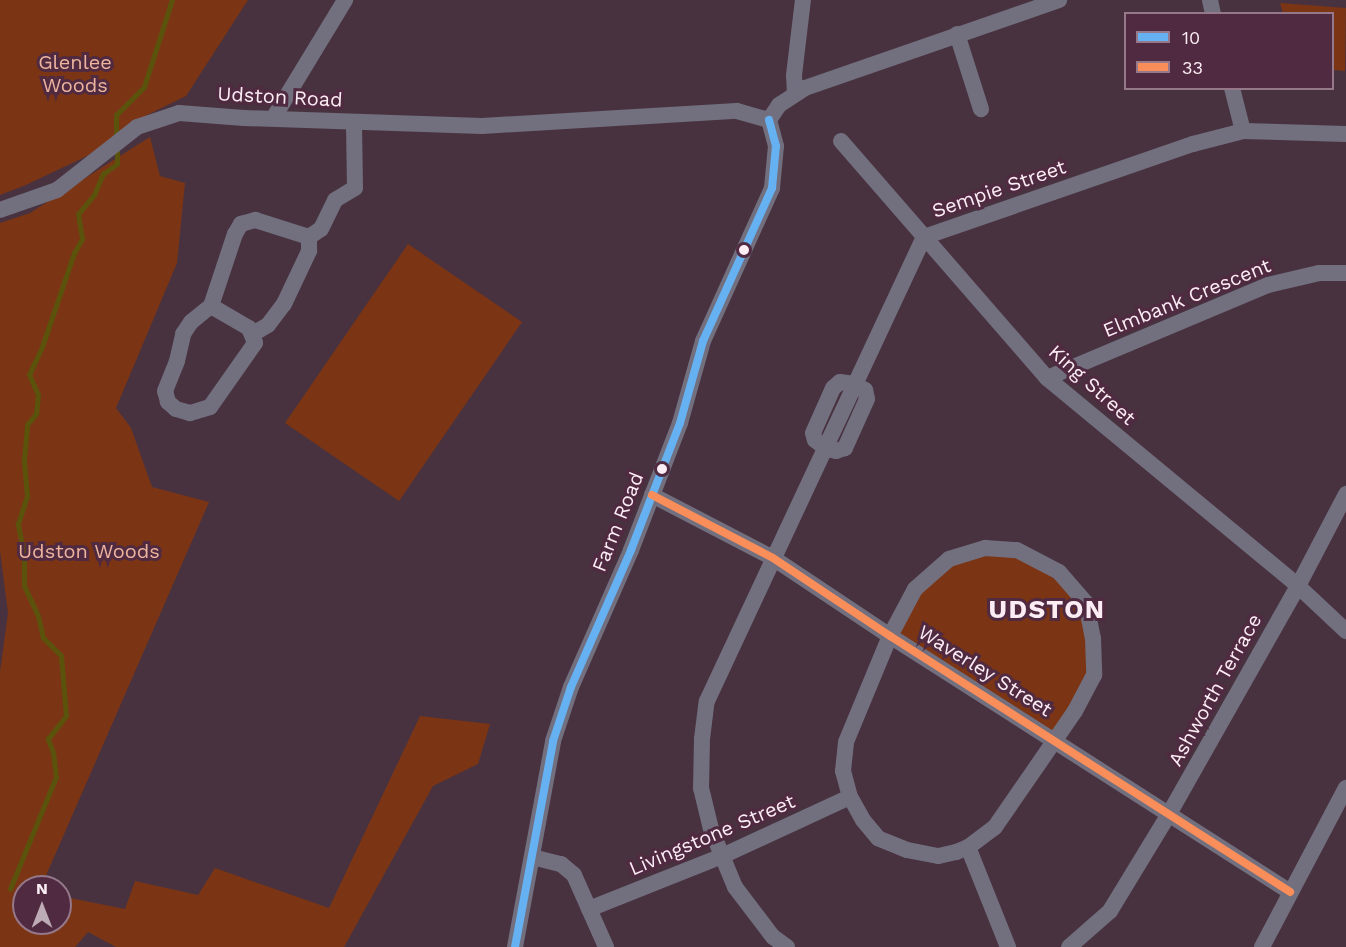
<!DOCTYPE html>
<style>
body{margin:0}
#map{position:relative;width:1346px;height:947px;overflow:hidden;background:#48323f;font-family:"Work Sans",sans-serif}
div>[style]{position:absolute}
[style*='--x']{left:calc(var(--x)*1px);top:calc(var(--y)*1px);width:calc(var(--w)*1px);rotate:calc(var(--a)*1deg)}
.green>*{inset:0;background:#7b3515}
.stream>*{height:4.5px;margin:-2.25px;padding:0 2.25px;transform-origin:2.25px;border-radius:2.25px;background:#5b530c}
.minor>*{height:16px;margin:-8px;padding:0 8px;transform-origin:8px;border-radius:8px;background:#726f7f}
.bus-1>*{height:8px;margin:-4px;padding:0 4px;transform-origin:4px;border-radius:4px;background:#66b1f2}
.bus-2>*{height:8px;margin:-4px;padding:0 4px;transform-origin:4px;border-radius:4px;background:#fa8e5a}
.dots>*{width:16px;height:16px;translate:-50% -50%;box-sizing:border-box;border:3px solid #502a41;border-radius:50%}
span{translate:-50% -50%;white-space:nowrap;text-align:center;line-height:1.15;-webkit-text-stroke:6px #502a41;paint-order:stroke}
.park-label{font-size:20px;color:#edb59e}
.street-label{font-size:20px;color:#fcedf5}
.district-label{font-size:26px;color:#fcedf5;font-weight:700;letter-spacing:1.5px}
.legend{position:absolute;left:1124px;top:12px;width:210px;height:78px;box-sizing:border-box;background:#502a41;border:2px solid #957889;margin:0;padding:8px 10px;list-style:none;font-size:18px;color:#fcedf5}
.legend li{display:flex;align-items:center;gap:12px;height:30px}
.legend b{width:30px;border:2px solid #957889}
.north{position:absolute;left:12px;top:875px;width:60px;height:60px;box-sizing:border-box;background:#502a41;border:2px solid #957889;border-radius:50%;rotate:0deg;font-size:16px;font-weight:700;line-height:24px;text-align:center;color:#fcedf5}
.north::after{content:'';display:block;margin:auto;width:21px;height:27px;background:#bdacb5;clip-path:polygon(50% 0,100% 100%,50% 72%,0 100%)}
</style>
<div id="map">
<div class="green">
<div style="clip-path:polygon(0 0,248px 0,186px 96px,143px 117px,87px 156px,26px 185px,0 195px)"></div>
<div style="clip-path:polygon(1280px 3px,1346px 8px,1345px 71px,1333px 70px,1332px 14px,1283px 13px)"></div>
<div style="clip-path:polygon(150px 137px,160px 176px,185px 183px,177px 263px,116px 408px,131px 428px,152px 487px,209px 502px,41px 887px,24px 887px,24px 923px,60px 923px,60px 896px,125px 909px,135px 881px,198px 895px,215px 868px,329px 908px,420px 716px,490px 724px,478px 764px,433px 786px,344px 947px,116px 947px,88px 932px,75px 947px,0 947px,0 672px,8px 613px,0 551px,0 223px,30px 213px)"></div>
<div style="clip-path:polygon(408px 244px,522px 322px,399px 501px,285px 423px)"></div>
<div style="clip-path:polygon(1017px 550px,1086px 603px,1094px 675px,1056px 740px,890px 636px,915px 589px,949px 559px)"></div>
</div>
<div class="stream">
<div style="--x:116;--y:138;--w:23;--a:-90"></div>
<div style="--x:116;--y:115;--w:40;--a:-45"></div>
<div style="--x:144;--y:87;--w:91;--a:-72.2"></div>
<div style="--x:10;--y:889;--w:121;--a:-67.7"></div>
<div style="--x:56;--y:777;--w:24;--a:-97"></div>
<div style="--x:53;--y:753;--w:15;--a:-110"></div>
<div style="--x:48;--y:739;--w:29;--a:-52"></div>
<div style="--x:66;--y:716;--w:60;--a:-94.8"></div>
<div style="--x:61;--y:656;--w:25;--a:-135"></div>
<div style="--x:43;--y:638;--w:23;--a:-103"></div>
<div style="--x:38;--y:616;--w:33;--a:-115"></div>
<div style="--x:24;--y:586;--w:30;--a:-90"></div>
<div style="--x:24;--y:556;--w:33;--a:-101"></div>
<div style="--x:18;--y:524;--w:29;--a:-72"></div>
<div style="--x:27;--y:496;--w:36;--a:-95"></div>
<div style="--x:24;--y:460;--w:35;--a:-85"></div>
<div style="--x:27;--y:425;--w:14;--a:-51"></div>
<div style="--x:36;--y:414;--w:19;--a:-84"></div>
<div style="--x:38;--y:395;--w:22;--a:-114"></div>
<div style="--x:29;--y:375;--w:31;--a:-65"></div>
<div style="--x:42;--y:347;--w:99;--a:-71.2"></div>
<div style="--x:74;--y:253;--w:16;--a:-60"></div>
<div style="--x:82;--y:239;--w:25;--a:-99"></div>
<div style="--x:78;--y:214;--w:25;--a:-50"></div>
<div style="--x:94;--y:195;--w:23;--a:-67"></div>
<div style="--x:103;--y:174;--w:17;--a:-36"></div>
<div style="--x:117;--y:164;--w:15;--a:-90"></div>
</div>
<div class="minor">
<div style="--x:1210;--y:0;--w:14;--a:78"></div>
<div style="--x:957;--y:34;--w:79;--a:72.3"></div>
<div style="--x:1232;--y:88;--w:44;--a:75.7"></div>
<div style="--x:795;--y:94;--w:19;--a:-93"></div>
<div style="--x:794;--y:75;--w:76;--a:-83.2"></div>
<div style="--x:274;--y:117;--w:137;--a:-58.7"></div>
<div style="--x:769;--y:120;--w:18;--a:-56"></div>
<div style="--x:779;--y:105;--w:31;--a:-33"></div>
<div style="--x:805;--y:88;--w:269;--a:-19.1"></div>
<div style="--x:841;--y:141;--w:314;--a:49"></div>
<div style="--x:1047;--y:378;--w:326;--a:39.6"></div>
<div style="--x:1298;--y:586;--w:66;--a:43.2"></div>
<div style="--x:0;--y:210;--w:60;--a:-19.3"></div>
<div style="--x:57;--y:190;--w:102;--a:-38.2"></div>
<div style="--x:137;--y:127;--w:44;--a:-18.4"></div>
<div style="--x:179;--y:113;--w:65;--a:4.4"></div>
<div style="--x:244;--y:118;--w:238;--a:1.9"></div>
<div style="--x:482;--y:126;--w:255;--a:-3.4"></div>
<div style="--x:737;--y:111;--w:33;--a:16"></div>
<div style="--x:211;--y:306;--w:44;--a:30.1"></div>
<div style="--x:249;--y:328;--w:16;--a:68"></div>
<div style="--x:255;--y:343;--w:78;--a:125.1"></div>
<div style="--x:210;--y:407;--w:21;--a:163"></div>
<div style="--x:190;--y:413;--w:15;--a:-164"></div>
<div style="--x:176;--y:409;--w:11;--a:-139"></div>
<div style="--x:168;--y:402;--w:11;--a:-105"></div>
<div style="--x:165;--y:391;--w:32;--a:-68"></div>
<div style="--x:177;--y:361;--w:28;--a:-77"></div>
<div style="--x:183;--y:334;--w:14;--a:-56"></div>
<div style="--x:191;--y:322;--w:26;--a:-39"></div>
<div style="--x:211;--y:306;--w:76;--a:-71.6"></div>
<div style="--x:235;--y:234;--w:12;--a:-59"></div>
<div style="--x:241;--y:224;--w:15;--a:-16"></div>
<div style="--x:255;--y:220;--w:57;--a:17.5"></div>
<div style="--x:309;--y:237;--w:14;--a:-34"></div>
<div style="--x:321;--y:229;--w:32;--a:-64"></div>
<div style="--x:335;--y:200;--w:23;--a:-31"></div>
<div style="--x:355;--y:188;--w:66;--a:-90.9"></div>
<div style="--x:253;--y:334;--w:17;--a:-31"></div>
<div style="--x:268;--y:325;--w:26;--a:-53"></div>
<div style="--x:284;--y:304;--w:59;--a:-64.7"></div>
<div style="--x:309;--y:251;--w:14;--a:-90"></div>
<div style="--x:1047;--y:378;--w:240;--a:-22.8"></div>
<div style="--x:1268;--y:285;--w:52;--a:-13.2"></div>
<div style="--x:1319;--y:273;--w:27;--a:0"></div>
<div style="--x:840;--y:382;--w:14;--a:8"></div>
<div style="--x:854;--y:384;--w:13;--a:29"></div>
<div style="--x:865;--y:390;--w:9;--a:77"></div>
<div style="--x:867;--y:399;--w:54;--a:114.2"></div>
<div style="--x:845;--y:448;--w:9;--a:162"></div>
<div style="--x:836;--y:451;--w:11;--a:-165"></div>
<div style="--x:825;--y:448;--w:13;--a:-141"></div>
<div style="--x:815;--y:440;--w:7;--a:-106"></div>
<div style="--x:813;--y:433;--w:49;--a:-66"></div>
<div style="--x:833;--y:388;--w:9;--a:-41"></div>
<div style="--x:652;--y:495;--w:136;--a:27.5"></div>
<div style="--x:773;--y:558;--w:141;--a:33.7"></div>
<div style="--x:890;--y:636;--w:475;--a:32.6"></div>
<div style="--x:985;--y:548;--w:32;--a:4"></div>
<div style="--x:1017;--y:550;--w:47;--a:27.6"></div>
<div style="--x:1059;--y:572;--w:41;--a:48.9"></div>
<div style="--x:1086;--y:603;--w:36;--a:79"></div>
<div style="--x:1093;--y:638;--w:37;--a:88"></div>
<div style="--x:1094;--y:675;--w:41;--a:117.8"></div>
<div style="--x:1075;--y:711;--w:141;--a:124.6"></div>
<div style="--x:995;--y:827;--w:34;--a:143"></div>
<div style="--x:968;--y:847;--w:13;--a:157"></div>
<div style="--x:956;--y:852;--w:18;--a:167"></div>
<div style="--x:938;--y:856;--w:32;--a:-169"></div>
<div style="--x:907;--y:850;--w:31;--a:-158"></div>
<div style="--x:878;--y:838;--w:23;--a:-130"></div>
<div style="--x:863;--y:820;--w:26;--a:-119"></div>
<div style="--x:850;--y:797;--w:27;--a:-105"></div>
<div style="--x:843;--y:771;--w:29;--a:-84"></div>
<div style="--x:846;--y:742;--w:115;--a:-67.5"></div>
<div style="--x:890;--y:636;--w:53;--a:-62"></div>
<div style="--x:915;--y:589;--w:45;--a:-41.4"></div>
<div style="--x:949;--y:559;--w:38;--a:-17"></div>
<div style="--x:968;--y:847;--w:108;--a:68.2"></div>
<div style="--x:532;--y:857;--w:30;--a:14"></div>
<div style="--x:561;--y:864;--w:17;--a:40"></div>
<div style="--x:574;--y:875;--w:79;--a:66"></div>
<div style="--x:589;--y:909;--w:141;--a:-21.7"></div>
<div style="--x:720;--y:857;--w:143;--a:-24.8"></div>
<div style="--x:515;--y:947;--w:209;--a:-79.5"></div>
<div style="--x:553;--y:741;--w:57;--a:-71.6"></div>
<div style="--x:571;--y:687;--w:150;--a:-66.3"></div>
<div style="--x:631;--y:550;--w:136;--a:-68.9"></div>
<div style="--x:680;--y:423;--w:85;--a:-74.3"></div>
<div style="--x:703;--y:341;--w:168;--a:-65.7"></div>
<div style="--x:772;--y:188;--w:42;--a:-84.6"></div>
<div style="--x:776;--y:146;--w:27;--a:-105"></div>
<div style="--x:787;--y:947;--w:17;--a:-144"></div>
<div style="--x:773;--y:937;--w:63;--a:-127.2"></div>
<div style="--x:735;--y:887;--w:63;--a:-112.5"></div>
<div style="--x:711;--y:829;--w:42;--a:-103.7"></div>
<div style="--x:701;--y:788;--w:49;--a:-88.8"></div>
<div style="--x:702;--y:739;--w:38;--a:-83"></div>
<div style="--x:707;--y:701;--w:512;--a:-64.94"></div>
<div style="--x:924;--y:237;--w:285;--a:-19.1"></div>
<div style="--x:1193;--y:144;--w:52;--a:-14.6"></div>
<div style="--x:1243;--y:131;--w:103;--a:1.7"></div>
<div style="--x:1069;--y:947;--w:55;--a:-41.3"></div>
<div style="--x:1110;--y:911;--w:114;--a:-58.7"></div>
<div style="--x:1169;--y:814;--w:262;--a:-60.5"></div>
<div style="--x:1298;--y:586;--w:104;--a:-62.4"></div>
<div style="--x:1262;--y:947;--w:180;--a:-62.2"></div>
</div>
<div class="bus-1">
<div style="--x:515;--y:947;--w:209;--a:-79.5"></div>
<div style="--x:553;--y:741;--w:57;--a:-71.6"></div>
<div style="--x:571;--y:687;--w:150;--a:-66.3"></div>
<div style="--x:631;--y:550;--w:136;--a:-68.9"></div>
<div style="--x:680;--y:423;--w:85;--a:-74.3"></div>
<div style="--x:703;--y:341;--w:168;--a:-65.7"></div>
<div style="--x:772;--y:188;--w:42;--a:-84.6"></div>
<div style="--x:776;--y:146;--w:27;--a:-105"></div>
</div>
<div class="bus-2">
<div style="--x:652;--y:495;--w:136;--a:27.5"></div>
<div style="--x:773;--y:558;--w:141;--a:33.7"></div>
<div style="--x:890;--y:636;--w:475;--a:32.6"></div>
</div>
<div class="dots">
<div style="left:744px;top:250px;background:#fcedf5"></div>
<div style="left:662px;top:469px;background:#fcedf5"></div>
</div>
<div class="park-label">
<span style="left:75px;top:74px">Glenlee<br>Woods</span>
<span style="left:89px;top:551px">Udston Woods</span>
</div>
<div class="street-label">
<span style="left:280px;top:97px;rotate:3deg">Udston Road</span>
<span style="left:999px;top:189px;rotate:-19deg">Sempie Street</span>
<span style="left:1187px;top:298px;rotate:-22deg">Elmbank Crescent</span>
<span style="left:1092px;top:385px;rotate:42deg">King Street</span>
<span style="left:618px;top:522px;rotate:-68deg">Farm Road</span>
<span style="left:985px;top:671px;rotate:32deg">Waverley Street</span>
<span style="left:1215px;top:690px;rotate:-61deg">Ashworth Terrace</span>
<span style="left:712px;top:835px;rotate:-23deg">Livingstone Street</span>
</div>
<div class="district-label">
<span style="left:1047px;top:610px">UDSTON</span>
</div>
<ul class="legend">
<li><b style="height:8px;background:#66b1f2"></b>10</li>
<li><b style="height:8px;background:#fa8e5a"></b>33</li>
</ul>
<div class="north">N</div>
</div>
